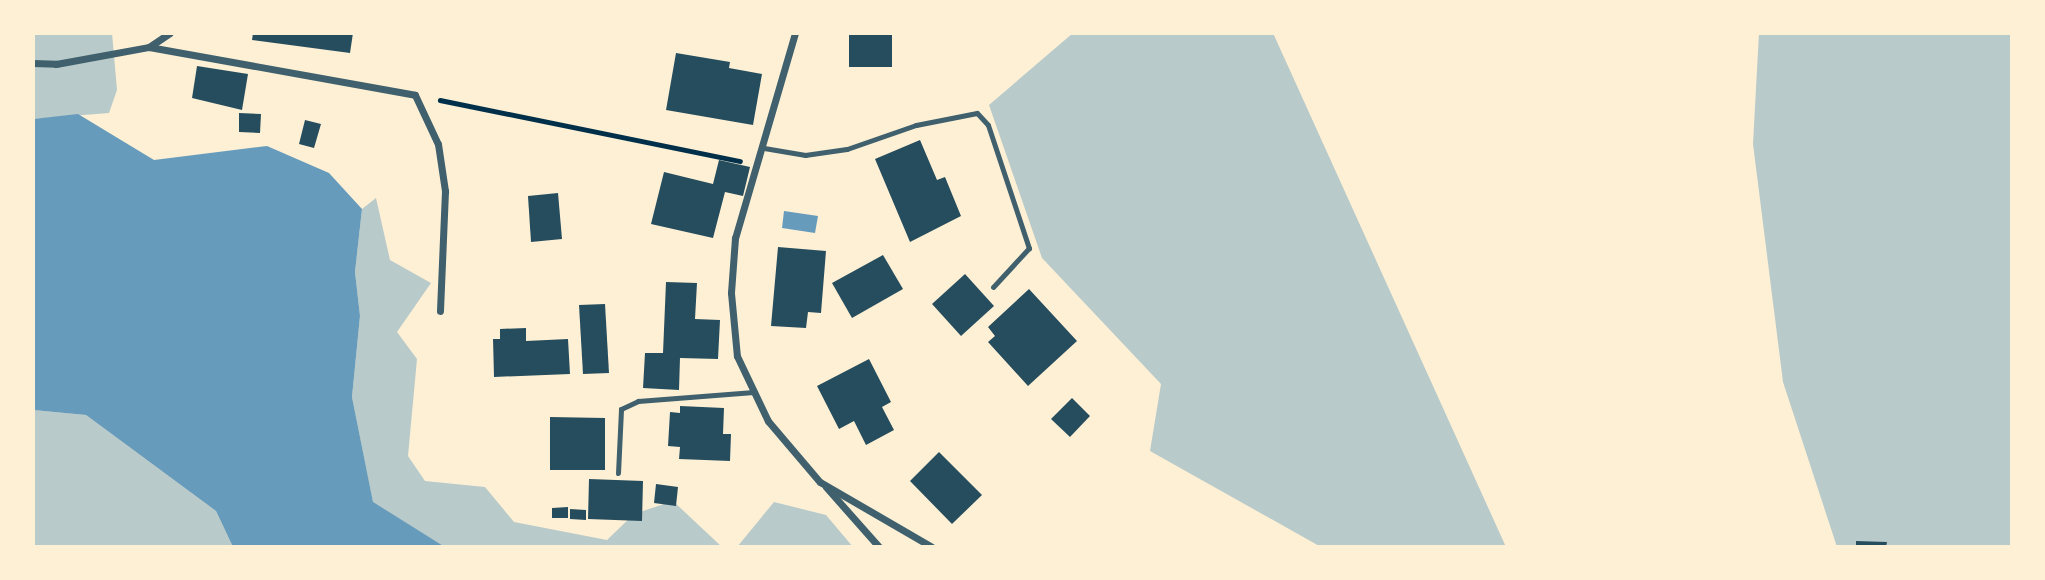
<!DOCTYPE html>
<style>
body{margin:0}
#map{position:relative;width:2045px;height:580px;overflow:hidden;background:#fdf0d5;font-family:Bitter,serif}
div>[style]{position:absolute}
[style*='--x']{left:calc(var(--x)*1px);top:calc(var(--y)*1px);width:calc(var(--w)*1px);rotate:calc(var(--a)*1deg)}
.green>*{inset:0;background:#b9caca}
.water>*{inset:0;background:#669bbc}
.building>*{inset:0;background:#264d5e}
.path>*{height:4.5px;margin:-2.25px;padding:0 2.25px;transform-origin:2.25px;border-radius:2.25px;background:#003049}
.service>*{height:5px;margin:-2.5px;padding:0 2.5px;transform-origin:2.5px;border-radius:2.5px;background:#3f606c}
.minor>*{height:7px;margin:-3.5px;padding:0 3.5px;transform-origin:3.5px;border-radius:3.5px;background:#3f606c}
span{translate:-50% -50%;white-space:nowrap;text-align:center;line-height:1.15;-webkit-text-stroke:7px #fdf0d5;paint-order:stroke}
.frame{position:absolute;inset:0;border:35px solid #fdf0d5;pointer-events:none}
</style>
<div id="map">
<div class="green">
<div style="clip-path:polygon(33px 33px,112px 33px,117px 90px,109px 113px,33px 119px)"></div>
<div style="clip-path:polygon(1073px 33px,1273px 33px,1506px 547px,1321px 547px,1150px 451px,1161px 384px,1042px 258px,989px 105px)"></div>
<div style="clip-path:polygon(1759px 33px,2012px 33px,2012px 547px,1837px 547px,1783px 382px,1753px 144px)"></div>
<div style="clip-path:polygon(376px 198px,390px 260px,431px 283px,397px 332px,417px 359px,408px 456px,425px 481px,485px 487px,514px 522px,607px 540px,634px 514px,673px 501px,722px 547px,445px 547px,373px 503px,352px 397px,360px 316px,355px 272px,362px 209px)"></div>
<div style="clip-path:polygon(33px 410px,86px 415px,216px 511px,233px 547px,33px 547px)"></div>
<div style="clip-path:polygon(774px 502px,826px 515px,853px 547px,737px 547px)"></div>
</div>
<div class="water">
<div style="clip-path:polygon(78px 114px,154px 160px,267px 146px,329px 173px,362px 209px,355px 272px,360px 316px,352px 397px,373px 502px,445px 547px,233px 547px,216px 511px,86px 415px,33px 410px,33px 119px)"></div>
<div style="clip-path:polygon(784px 211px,818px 216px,815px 233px,782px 228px)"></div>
</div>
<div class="building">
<div style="clip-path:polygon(253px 33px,353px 33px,350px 53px,252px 40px)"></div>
<div style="clip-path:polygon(849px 33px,892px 33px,892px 67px,849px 67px)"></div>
<div style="clip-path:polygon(676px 53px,730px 62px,729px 68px,762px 74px,753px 125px,666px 110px)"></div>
<div style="clip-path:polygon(197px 66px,248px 74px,242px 110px,192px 98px)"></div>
<div style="clip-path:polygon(239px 113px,261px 114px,260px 133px,239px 132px)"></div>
<div style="clip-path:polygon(305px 120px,321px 124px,314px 148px,299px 144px)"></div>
<div style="clip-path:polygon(920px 140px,937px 180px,945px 177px,961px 216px,910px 242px,875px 159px)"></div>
<div style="clip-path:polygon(719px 160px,750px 167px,743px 196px,725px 192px,713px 238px,651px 224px,664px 172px,713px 184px)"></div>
<div style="clip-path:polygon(558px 193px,562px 239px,531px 242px,528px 196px)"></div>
<div style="clip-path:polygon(778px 247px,826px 251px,821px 313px,808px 312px,806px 328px,771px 326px)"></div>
<div style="clip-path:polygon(883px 255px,903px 289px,852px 318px,832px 283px)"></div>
<div style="clip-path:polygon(965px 274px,994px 306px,961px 336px,932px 304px)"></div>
<div style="clip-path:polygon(666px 282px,697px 283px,695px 319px,720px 320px,718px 359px,680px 358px,679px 390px,643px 388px,645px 353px,663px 353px)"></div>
<div style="clip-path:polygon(1029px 289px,1077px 341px,1028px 386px,988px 342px,995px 336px,988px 327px)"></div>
<div style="clip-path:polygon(605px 304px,609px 373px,583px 374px,579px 305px)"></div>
<div style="clip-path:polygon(526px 328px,526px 341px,568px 339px,570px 374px,494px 377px,493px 339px,500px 339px,500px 329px)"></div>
<div style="clip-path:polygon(869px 359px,891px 402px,882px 407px,894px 430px,866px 445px,854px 421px,839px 429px,817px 386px)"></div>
<div style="clip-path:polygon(1072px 398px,1090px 416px,1070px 437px,1051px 419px)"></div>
<div style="clip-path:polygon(680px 406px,724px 408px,723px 434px,731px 434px,730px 461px,679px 459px,680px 447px,668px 446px,670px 412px,680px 413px)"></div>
<div style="clip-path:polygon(550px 417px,605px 418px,605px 470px,550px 470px)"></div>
<div style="clip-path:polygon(939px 452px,982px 495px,952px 524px,910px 481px)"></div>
<div style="clip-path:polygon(589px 479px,643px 481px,642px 521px,588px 519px)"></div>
<div style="clip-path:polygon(656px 484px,678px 487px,676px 506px,654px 503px)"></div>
<div style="clip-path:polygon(568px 507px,568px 518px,552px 518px,552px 508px)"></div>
<div style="clip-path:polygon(570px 509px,586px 510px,586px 520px,570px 519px)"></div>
<div style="clip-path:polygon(1856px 541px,1887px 542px,1886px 547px,1856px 547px)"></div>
</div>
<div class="path">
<div style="--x:440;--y:100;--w:306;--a:11.5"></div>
</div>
<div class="service">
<div style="--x:764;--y:148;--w:42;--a:9.7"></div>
<div style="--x:805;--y:155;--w:42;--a:-8.1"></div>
<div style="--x:847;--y:149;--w:73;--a:-19.2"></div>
<div style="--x:916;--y:125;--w:62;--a:-11.1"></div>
<div style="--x:977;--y:113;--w:16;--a:47"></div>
<div style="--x:988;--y:125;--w:130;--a:71.6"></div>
<div style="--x:1029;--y:248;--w:53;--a:132.7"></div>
<div style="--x:618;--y:473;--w:64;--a:-87.3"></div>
<div style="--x:621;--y:409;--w:19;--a:-25"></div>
<div style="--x:638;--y:401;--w:116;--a:-4.4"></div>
</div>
<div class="minor">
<div style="--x:795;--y:33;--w:214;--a:106.3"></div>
<div style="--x:735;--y:238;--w:55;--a:94.2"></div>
<div style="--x:731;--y:293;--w:63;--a:84.6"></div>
<div style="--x:737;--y:356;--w:72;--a:64.5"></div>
<div style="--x:768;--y:421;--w:80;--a:49.6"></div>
<div style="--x:820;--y:482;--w:129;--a:30.1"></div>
<div style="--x:149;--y:47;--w:270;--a:10.2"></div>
<div style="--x:415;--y:95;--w:54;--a:64.9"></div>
<div style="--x:438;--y:144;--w:48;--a:81.5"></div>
<div style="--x:445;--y:191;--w:120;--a:92.4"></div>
<div style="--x:33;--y:63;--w:23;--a:2"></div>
<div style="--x:56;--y:64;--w:95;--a:-10.4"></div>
<div style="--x:149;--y:47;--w:25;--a:-34"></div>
<div style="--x:826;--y:487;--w:80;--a:48.5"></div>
</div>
<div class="frame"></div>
</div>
